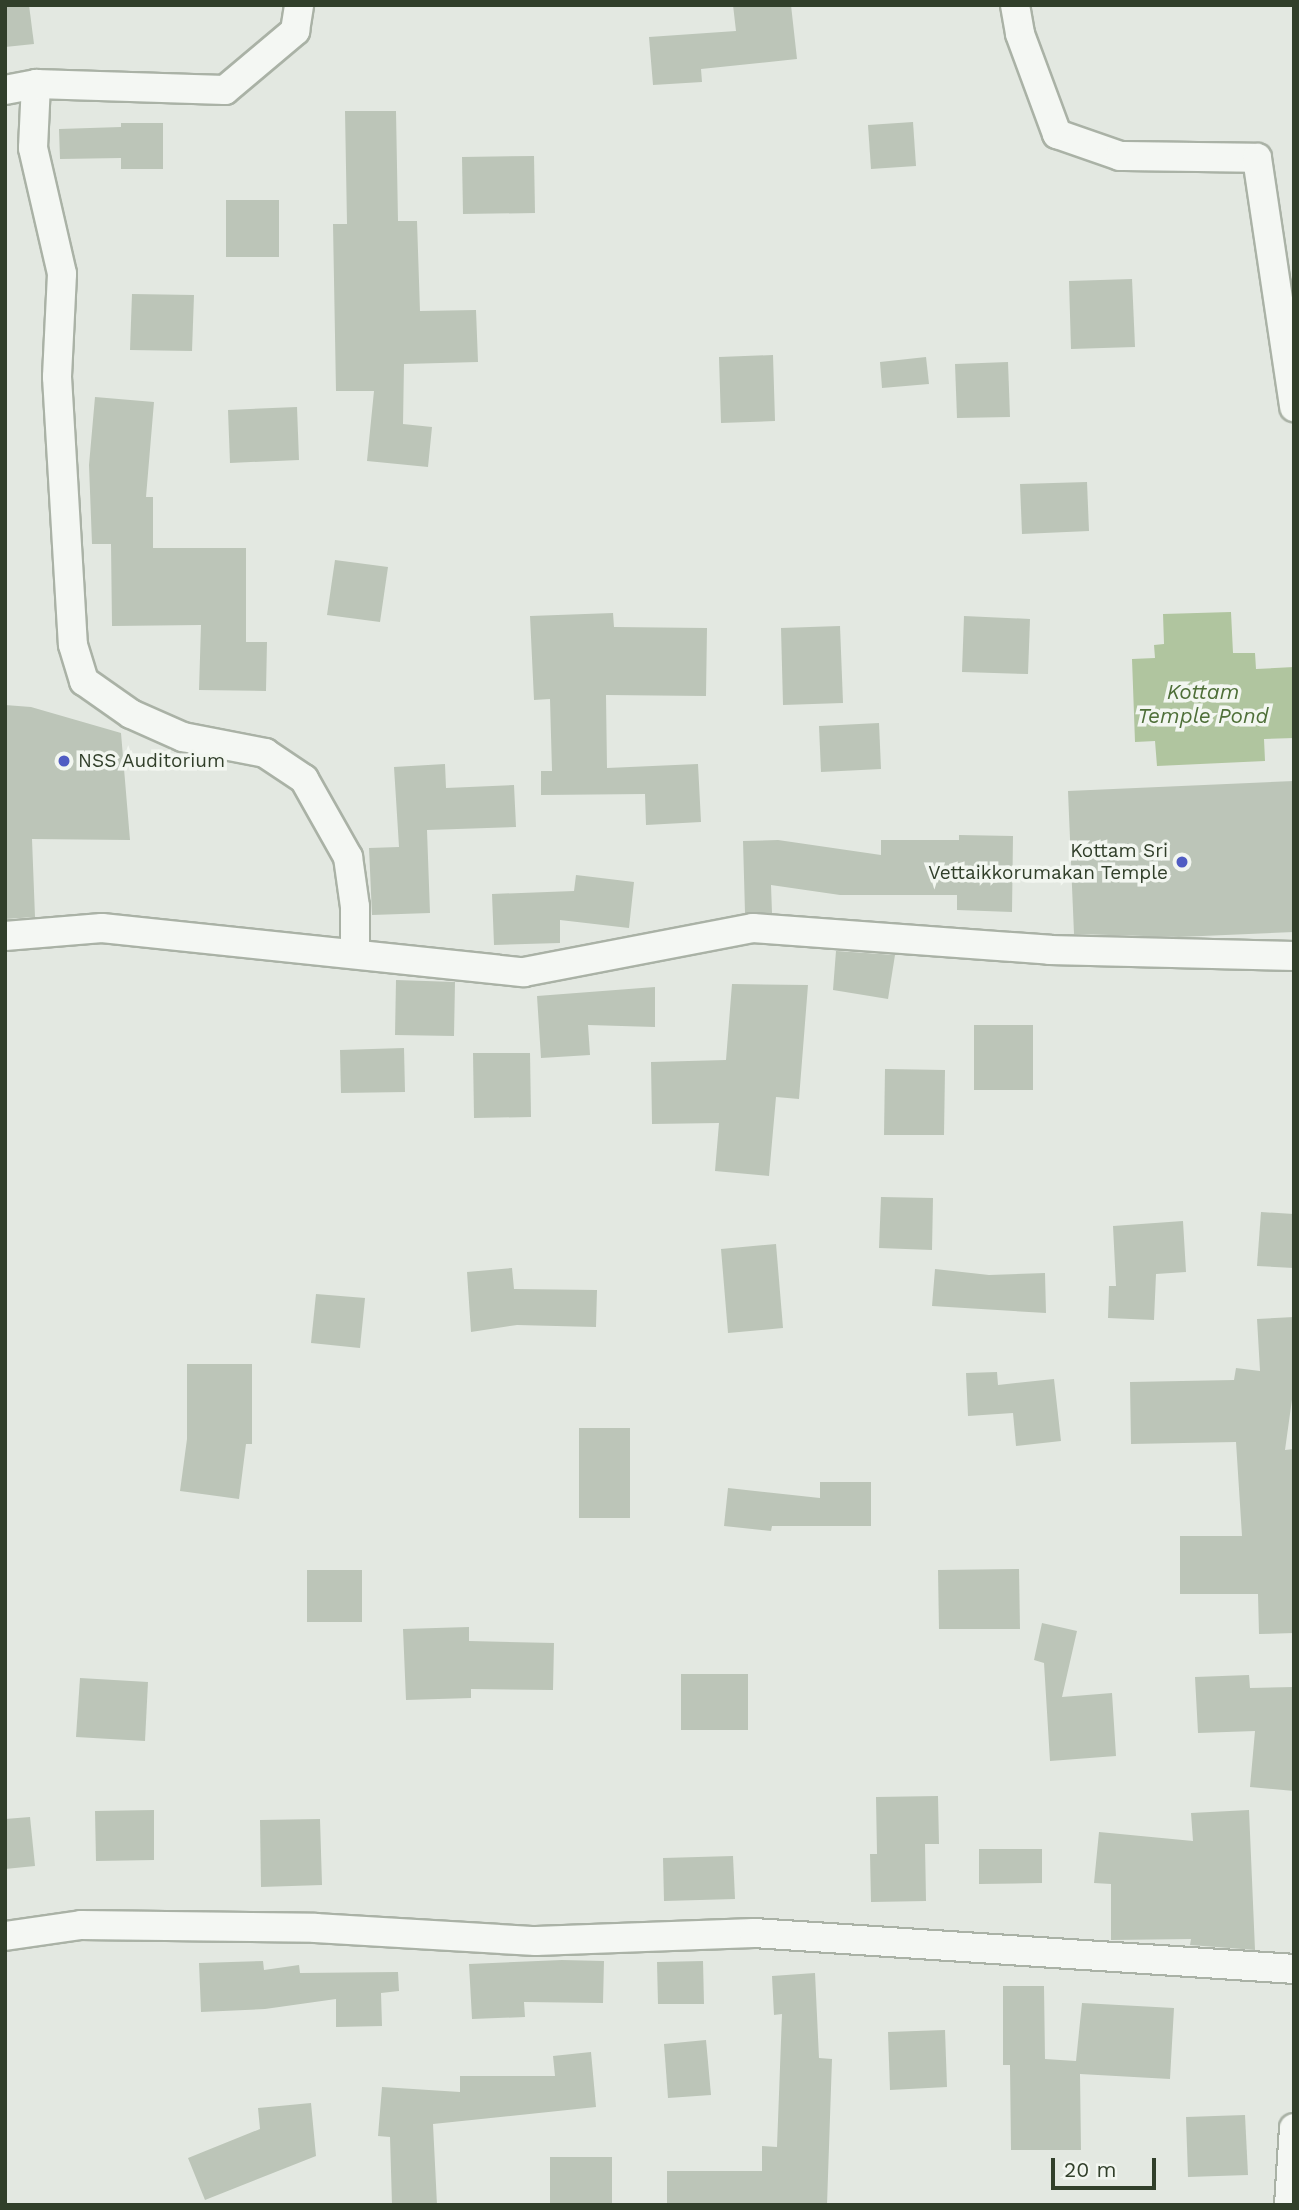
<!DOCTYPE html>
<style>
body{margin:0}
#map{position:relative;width:1299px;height:2210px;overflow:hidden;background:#e3e8e1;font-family:"Work Sans",sans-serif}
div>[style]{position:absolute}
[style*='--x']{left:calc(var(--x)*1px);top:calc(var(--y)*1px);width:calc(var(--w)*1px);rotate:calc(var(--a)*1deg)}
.water>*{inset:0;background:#b0c59f}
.building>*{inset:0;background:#bcc5b8}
.roads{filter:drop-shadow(2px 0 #aab2a6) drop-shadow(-2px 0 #aab2a6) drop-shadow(0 2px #aab2a6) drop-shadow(0 -2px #aab2a6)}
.minor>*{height:28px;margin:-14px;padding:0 14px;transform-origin:14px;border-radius:14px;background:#f4f7f3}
.dots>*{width:19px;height:19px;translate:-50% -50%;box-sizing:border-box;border:4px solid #f2f6f0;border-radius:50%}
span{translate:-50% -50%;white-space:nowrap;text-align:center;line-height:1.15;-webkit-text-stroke:7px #f2f6f0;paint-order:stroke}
.poi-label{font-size:19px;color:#313f2a}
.left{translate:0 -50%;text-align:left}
.right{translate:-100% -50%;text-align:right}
.water-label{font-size:21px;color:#4e6f38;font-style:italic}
.frame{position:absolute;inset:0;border:7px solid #313f2a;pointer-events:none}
.scale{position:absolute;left:1051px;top:2158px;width:105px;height:32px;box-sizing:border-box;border:4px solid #313f2a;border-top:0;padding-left:9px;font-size:21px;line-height:24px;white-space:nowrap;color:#313f2a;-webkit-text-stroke:5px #f2f6f0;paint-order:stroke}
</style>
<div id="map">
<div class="water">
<div style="clip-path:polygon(1231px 612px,1233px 653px,1255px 653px,1256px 669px,1294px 667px,1294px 738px,1264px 739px,1265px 761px,1157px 766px,1155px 741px,1135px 742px,1132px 659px,1155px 658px,1154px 645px,1164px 644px,1163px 614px)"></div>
</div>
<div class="building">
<div style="clip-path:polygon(5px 5px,29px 5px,34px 44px,5px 47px)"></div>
<div style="clip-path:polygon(733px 5px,791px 5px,797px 59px,701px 69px,702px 82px,653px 85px,649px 37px,736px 31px)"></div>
<div style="clip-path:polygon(345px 111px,396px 111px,398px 221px,417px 221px,420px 311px,476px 310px,478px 362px,404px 364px,403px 424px,432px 427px,428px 467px,367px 461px,374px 391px,336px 391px,333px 224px,347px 224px)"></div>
<div style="clip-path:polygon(913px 122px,916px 166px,871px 169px,868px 125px)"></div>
<div style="clip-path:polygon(121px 123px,163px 123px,163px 169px,121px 169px,121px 158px,60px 159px,59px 129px,121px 127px)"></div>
<div style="clip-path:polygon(534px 156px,535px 213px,463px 214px,462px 157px)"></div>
<div style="clip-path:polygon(226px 200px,279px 200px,279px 257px,226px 257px)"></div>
<div style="clip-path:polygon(1132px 279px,1135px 347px,1071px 349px,1069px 281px)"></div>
<div style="clip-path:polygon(132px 294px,194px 295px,192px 351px,130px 350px)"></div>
<div style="clip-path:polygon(773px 355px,775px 421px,721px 423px,719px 357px)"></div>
<div style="clip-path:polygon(926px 357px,929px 384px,882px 388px,880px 362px)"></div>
<div style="clip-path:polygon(1008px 362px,1010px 417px,957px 418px,955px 364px)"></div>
<div style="clip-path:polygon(95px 397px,154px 402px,146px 497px,153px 497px,153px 548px,246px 548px,246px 642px,267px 642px,266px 691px,199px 690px,201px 625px,112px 626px,111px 544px,92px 544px,89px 465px)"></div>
<div style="clip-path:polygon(297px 407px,299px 460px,230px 463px,228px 410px)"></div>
<div style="clip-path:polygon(1087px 482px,1089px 531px,1022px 534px,1020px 484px)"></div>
<div style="clip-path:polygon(335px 560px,388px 567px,380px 622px,327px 615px)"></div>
<div style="clip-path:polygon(613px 613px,614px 627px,707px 628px,706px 696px,606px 695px,607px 768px,698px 764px,701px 822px,646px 825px,645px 794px,541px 795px,541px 771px,552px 771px,550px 699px,534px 700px,530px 616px)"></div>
<div style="clip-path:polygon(964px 616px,1030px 619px,1028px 674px,962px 672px)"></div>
<div style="clip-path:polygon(840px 626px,843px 703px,783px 705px,781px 628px)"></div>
<div style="clip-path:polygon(5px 705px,31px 707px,121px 733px,130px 840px,32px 839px,35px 917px,5px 919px)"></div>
<div style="clip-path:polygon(879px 723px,881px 769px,821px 772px,819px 726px)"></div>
<div style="clip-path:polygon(445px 764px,446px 788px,514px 785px,516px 827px,427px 830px,430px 913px,372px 915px,369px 848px,399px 847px,394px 767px)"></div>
<div style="clip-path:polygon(1294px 781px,1294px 932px,1179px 937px,1074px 934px,1068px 791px)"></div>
<div style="clip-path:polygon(959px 835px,1013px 836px,1012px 912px,957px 910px,957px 895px,840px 895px,771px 885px,772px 913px,745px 913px,743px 841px,778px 840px,881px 855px,881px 840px,959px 840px)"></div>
<div style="clip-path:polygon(576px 875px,634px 882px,629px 928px,560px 920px,560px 943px,494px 945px,492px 894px,574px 891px)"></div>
<div style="clip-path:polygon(836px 951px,895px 955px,888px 999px,833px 990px)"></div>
<div style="clip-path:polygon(396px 980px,455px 982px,454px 1036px,395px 1035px)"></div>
<div style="clip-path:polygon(732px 984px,808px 985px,799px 1099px,776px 1097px,769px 1176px,715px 1171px,719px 1123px,652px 1124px,651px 1062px,726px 1060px)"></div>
<div style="clip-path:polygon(655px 987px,655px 1027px,588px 1025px,590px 1055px,541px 1058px,537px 996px)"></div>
<div style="clip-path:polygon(974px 1025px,1033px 1025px,1033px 1090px,974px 1090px)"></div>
<div style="clip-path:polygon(404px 1048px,405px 1092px,341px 1093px,340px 1050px)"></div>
<div style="clip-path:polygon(473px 1053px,530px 1053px,531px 1117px,474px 1118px)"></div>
<div style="clip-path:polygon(885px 1069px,945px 1070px,944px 1135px,884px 1135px)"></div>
<div style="clip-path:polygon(881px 1197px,933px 1198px,932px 1250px,879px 1248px)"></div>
<div style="clip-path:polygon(1261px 1212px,1294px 1214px,1294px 1268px,1257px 1266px)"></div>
<div style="clip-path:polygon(1183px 1221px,1186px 1272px,1156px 1274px,1154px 1320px,1108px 1318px,1109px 1286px,1116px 1286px,1113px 1226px)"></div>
<div style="clip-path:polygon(776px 1244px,783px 1328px,728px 1333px,721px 1249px)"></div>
<div style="clip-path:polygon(512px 1268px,514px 1289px,597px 1290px,596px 1327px,517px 1325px,471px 1332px,467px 1272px)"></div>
<div style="clip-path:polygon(935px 1269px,989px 1275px,1045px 1273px,1046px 1313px,932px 1306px)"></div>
<div style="clip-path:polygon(316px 1294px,365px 1298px,360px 1348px,311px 1343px)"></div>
<div style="clip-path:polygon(1294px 1317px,1294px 1385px,1285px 1450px,1294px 1449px,1294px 1633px,1259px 1634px,1258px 1594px,1180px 1594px,1180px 1536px,1242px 1536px,1236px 1442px,1131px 1444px,1130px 1382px,1234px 1380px,1236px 1368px,1260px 1371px,1257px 1319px)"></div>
<div style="clip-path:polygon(187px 1364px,252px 1364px,252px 1444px,246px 1444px,239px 1499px,180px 1491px,187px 1439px)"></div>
<div style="clip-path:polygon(997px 1372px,998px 1385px,1054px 1379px,1061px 1441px,1016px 1446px,1013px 1413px,968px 1416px,966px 1373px)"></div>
<div style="clip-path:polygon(579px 1428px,630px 1428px,630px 1518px,579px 1518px)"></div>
<div style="clip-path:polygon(820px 1482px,871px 1482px,871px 1526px,772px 1526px,771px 1531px,724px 1526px,728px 1488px,820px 1498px)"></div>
<div style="clip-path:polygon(1019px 1569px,1020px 1629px,939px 1629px,938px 1570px)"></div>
<div style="clip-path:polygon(307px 1570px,362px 1570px,362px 1622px,307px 1622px)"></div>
<div style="clip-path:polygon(1042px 1623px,1077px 1631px,1062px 1697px,1112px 1693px,1116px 1756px,1050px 1761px,1044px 1663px,1034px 1660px)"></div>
<div style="clip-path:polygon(469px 1627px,469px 1641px,554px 1643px,553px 1690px,471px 1689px,471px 1698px,406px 1700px,403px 1629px)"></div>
<div style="clip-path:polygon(681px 1674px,748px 1674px,748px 1730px,681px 1730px)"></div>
<div style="clip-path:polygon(1249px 1675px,1250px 1688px,1294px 1687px,1294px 1791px,1250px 1787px,1255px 1731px,1198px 1733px,1195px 1677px)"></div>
<div style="clip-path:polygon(80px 1678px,148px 1682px,145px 1741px,76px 1737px)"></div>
<div style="clip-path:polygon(938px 1796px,939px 1844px,925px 1844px,926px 1901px,871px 1902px,870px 1854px,877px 1854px,876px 1797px)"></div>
<div style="clip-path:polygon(154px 1810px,154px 1860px,96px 1861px,95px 1811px)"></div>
<div style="clip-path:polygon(1249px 1810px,1255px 1950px,1190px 1945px,1191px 1939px,1111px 1940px,1111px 1884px,1094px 1883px,1099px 1832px,1193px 1841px,1191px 1813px)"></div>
<div style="clip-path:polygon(30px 1817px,35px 1866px,5px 1869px,5px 1819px)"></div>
<div style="clip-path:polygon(320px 1819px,322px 1885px,261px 1887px,260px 1820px)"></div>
<div style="clip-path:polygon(979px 1849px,1042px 1849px,1042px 1883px,979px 1884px)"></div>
<div style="clip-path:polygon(733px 1856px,735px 1899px,664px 1901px,663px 1858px)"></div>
<div style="clip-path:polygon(562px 1960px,604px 1961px,603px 2003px,524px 2002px,525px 2017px,472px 2019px,469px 1964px)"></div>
<div style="clip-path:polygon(263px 1961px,264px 1970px,299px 1965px,300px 1973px,398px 1972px,399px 1991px,381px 1993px,382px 2026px,336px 2027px,336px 1999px,265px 2009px,201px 2012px,199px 1963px)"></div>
<div style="clip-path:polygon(703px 1961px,704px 2004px,658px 2004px,657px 1962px)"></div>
<div style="clip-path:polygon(815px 1973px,819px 2058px,832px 2059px,827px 2205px,667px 2205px,667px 2171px,762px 2171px,762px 2146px,777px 2147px,782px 2014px,774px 2015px,772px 1976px)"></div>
<div style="clip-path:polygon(1003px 1986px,1044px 1986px,1045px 2059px,1076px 2061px,1082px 2003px,1174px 2008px,1170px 2079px,1080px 2074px,1081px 2150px,1011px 2150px,1010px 2065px,1003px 2065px)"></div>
<div style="clip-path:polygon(945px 2030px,947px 2087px,890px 2090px,888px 2032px)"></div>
<div style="clip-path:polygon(706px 2040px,711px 2095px,668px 2098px,664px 2044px)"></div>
<div style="clip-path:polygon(591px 2052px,596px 2107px,433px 2124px,437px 2205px,392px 2205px,390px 2137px,378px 2136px,382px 2087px,460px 2092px,460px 2076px,555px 2076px,553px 2056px)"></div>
<div style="clip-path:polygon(311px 2103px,316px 2156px,205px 2200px,188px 2158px,260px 2129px,258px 2108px)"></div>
<div style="clip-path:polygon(1245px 2115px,1248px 2175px,1188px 2177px,1186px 2117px)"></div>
<div style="clip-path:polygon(550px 2157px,612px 2157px,612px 2204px,550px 2204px)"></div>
</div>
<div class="roads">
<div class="minor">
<div style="--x:1015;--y:5;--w:29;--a:80"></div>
<div style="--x:1020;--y:34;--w:107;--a:69.7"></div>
<div style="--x:1057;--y:134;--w:67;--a:19.2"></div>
<div style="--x:1120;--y:156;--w:137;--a:0.8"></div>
<div style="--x:1257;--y:158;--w:252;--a:81.5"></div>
<div style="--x:36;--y:84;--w:64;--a:92.7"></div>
<div style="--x:33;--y:148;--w:129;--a:77"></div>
<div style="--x:62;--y:274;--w:103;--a:92.8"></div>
<div style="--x:57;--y:377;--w:268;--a:86.6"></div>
<div style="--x:73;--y:645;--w:38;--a:73"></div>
<div style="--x:84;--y:681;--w:57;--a:35.1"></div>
<div style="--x:131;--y:714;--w:57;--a:23.9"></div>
<div style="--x:183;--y:737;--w:84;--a:11"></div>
<div style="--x:265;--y:753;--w:47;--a:33.7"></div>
<div style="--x:304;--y:779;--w:90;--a:60.6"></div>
<div style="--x:348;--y:857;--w:50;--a:82"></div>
<div style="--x:355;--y:907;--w:47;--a:90"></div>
<div style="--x:5;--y:90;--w:32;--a:-11"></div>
<div style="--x:36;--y:84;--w:189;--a:1.8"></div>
<div style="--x:225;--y:90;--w:92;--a:-40.1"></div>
<div style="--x:295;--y:31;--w:26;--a:-81"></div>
<div style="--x:5;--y:936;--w:97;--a:-4.7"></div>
<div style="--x:102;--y:928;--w:424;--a:6"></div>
<div style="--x:524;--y:972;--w:233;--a:-10.9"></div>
<div style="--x:753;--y:928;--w:298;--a:4.2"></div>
<div style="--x:1050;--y:950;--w:244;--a:1.4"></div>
<div style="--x:5;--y:1936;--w:77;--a:-8.2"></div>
<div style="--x:81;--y:1925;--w:234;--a:0.7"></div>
<div style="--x:315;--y:1928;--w:221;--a:3.4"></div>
<div style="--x:536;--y:1941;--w:218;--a:-2.1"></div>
<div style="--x:754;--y:1933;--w:541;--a:3.81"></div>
<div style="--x:1289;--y:2205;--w:77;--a:-86.3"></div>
</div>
</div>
<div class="dots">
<div style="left:64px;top:761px;background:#505cc3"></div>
<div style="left:1182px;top:862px;background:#505cc3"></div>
</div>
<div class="poi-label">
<span class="left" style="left:78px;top:761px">NSS Auditorium</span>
<span class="right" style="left:1168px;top:862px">Kottam Sri<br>Vettaikkorumakan Temple</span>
</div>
<div class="water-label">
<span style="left:1203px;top:704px">Kottam<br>Temple Pond</span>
</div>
<div class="frame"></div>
<div class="scale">20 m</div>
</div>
